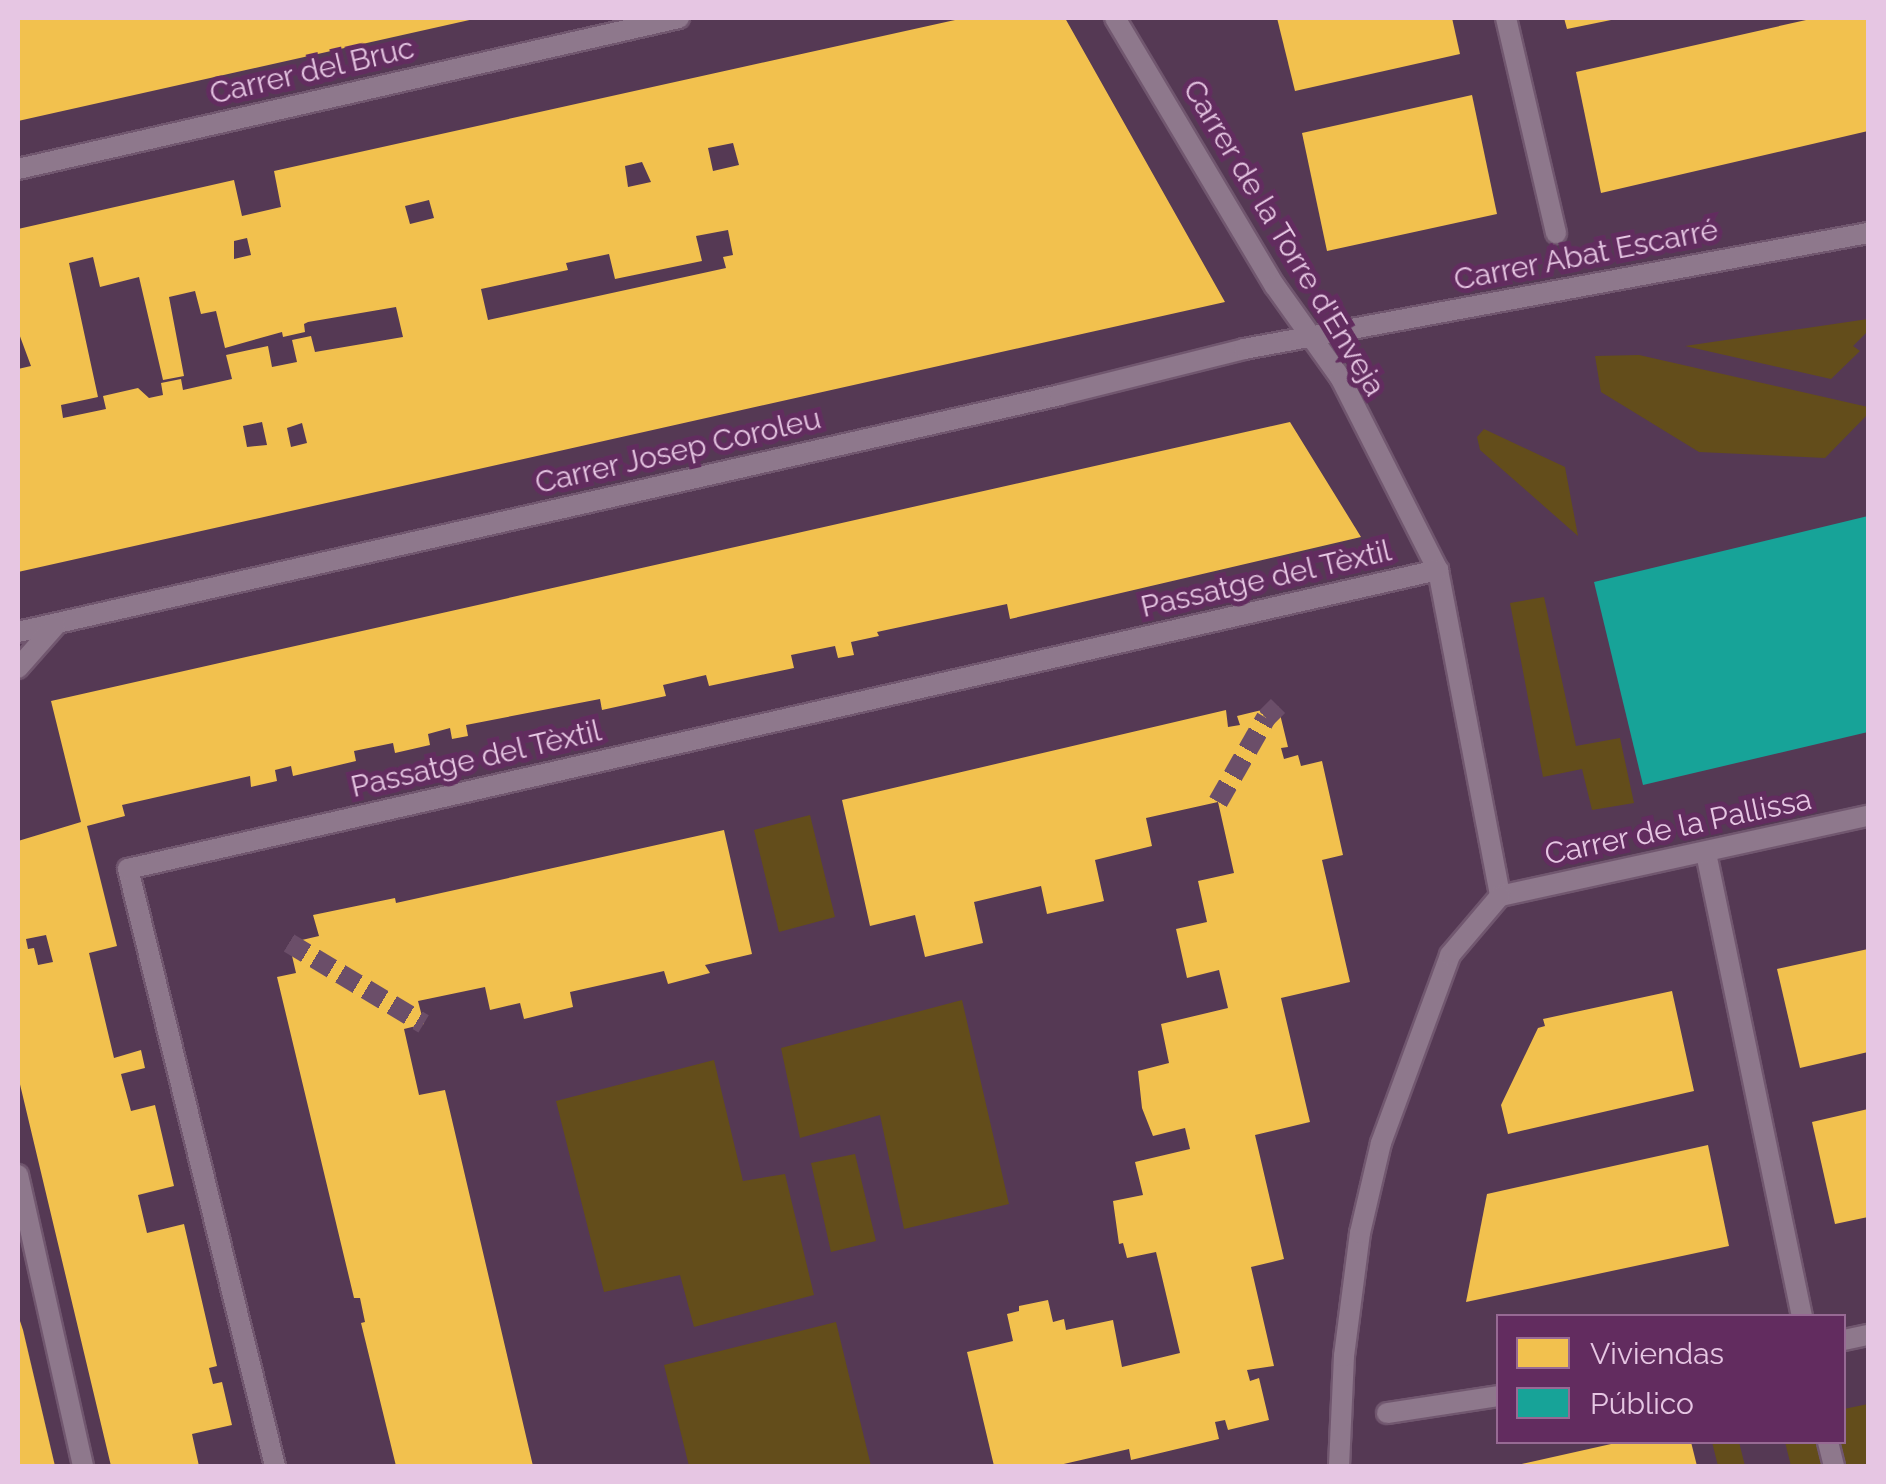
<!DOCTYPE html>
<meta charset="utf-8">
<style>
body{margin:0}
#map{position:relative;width:1886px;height:1484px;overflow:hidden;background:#553954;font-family:Raleway,sans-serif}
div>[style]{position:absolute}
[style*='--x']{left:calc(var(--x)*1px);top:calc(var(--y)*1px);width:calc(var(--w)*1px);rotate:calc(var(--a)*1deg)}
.green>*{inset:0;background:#634d1b}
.homes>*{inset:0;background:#f2c14e}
.public>*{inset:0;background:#17a398}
.street-tunnel>*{height:20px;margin-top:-10px;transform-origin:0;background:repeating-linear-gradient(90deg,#6b4e69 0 20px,transparent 0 30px)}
.roads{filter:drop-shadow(2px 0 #71576f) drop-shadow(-2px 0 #71576f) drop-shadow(0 2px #71576f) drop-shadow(0 -2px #71576f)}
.lane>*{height:20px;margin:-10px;padding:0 10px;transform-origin:10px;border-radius:10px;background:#8e788c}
.street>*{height:20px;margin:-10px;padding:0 10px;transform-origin:10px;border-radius:10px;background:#8e788c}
span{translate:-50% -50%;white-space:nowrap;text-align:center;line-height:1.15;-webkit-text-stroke:10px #622c5f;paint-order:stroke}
.street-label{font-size:30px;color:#e6c6e3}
.frame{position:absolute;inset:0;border:20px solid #e6c6e3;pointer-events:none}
.legend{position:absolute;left:1496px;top:1314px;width:350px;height:130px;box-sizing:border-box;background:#622c5f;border:2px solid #976a94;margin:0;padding:12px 18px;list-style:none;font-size:30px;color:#e6c6e3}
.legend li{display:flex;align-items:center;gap:20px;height:50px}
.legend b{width:50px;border:2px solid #976a94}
</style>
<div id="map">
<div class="green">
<div style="clip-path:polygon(1868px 319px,1868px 331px,1853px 346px,1860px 351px,1831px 379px,1685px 346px)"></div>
<div style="clip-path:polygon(1639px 355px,1868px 407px,1868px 414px,1825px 458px,1699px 452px,1601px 392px,1595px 356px)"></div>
<div style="clip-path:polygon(1484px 429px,1565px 467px,1578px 536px,1480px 450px,1477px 437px)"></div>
<div style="clip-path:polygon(1544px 597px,1576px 746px,1620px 738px,1634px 803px,1592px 810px,1582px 769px,1543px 777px,1510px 603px)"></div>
<div style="clip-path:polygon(810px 815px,835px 917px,779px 932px,754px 830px)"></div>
<div style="clip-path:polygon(962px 1000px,1009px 1204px,904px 1229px,880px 1115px,800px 1138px,781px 1048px)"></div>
<div style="clip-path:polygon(714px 1060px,743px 1181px,785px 1174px,814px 1295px,694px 1327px,680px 1275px,604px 1292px,556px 1101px)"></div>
<div style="clip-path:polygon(855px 1154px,876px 1241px,831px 1252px,811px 1163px)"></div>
<div style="clip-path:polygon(836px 1322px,871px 1466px,689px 1466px,664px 1365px)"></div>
<div style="clip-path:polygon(1868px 1404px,1868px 1466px,1791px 1466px,1785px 1442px,1844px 1442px,1844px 1409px)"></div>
<div style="clip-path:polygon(1712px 1442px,1739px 1442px,1745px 1466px,1718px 1466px)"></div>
</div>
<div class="homes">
<div style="clip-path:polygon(18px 18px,474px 18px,474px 19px,18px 121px)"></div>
<div style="clip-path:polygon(evenodd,964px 18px,1065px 18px,1225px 302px,18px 572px,18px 369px,31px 366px,18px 331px,18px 229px,234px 180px,242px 216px,281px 207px,274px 171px,964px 18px,733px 143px,739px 165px,713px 171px,708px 148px,733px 143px,964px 18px,642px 162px,651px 182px,628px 187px,625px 166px,642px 162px,964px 18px,429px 200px,434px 218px,410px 224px,405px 206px,429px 200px,964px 18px,728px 230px,733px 255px,723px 257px,726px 268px,488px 320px,481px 289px,568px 270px,566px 263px,609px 254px,615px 279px,702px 261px,696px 236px,728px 230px,964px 18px,247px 238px,251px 255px,234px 259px,234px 241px,247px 238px,964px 18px,93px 257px,100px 287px,139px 277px,163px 380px,184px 376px,169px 297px,195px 291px,201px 314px,216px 311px,225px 348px,282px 332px,283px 337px,305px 332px,304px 324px,308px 322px,396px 307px,403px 337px,315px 352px,311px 336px,292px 340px,297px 362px,272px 367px,268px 346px,226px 355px,232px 379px,183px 390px,181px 379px,161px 383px,163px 395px,149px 398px,138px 388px,103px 396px,106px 409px,63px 418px,61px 405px,98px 397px,69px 263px,93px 257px,964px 18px,262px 422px,267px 445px,247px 447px,243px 426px,262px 422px,964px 18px,302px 423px,307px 443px,291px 447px,287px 428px,302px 423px)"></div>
<div style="clip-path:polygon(1277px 18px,1452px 18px,1460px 54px,1295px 91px)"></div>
<div style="clip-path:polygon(1564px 18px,1615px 18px,1616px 19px,1567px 29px)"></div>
<div style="clip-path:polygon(1815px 18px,1868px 18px,1868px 131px,1601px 193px,1576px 72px)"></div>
<div style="clip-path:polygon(1472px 95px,1497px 214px,1327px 251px,1302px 133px)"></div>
<div style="clip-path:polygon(evenodd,1290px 422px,1361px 537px,1010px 619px,1007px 604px,877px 632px,879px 636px,851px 642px,854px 655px,838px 658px,835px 646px,791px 655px,794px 668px,709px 686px,706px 675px,663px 685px,666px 696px,602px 710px,600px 699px,466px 725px,468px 736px,452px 739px,450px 728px,428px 734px,430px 745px,395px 753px,393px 743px,354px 751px,356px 761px,293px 776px,291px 766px,275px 770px,277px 781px,251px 787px,250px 776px,122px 805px,125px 816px,87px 826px,117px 946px,89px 953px,114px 1058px,141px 1050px,145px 1068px,121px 1074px,131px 1111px,155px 1105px,174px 1186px,138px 1195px,147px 1233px,184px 1224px,217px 1366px,209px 1368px,213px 1384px,222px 1382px,232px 1425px,192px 1434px,199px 1466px,111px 1466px,18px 1076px,18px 841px,81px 822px,51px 701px,1290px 422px,46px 935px,53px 962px,38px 965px,34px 948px,28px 949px,26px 939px,46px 935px)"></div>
<div style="clip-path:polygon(1278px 706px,1288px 747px,1281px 748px,1284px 759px,1298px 755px,1301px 766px,1322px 761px,1343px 855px,1322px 860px,1350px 982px,1281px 998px,1310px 1122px,1255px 1135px,1284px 1259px,1251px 1267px,1274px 1366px,1247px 1370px,1250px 1381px,1259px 1378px,1269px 1420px,1228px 1430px,1225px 1420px,1215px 1422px,1219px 1439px,1131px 1460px,1129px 1449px,1055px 1466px,994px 1466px,967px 1352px,1013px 1341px,1007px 1314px,1019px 1311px,1019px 1306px,1048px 1300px,1053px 1322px,1064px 1319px,1066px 1330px,1113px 1320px,1122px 1367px,1180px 1353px,1156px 1252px,1127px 1258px,1123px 1243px,1119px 1244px,1113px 1201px,1143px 1195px,1135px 1162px,1190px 1149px,1185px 1128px,1153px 1136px,1142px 1108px,1138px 1071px,1169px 1063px,1161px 1024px,1228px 1008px,1219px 970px,1187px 978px,1176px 929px,1207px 922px,1198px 881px,1234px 873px,1218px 802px,1146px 818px,1152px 846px,1095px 860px,1104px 901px,1047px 914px,1041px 886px,974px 902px,983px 943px,925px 957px,915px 915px,870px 926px,842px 800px,1226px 710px,1228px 727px,1240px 725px,1237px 716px)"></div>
<div style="clip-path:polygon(724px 830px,752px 954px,705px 965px,710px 973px,668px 984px,664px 971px,570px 992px,573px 1007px,524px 1019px,520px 1003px,490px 1010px,485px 987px,418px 1001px,424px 1024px,404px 1029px,419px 1095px,445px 1090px,533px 1466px,396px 1466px,361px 1323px,365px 1322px,360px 1298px,354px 1298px,277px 977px,296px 973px,289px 943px,319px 936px,313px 915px,395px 898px,396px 903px)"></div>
<div style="clip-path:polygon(1868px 949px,1868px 1052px,1800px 1068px,1777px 969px)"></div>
<div style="clip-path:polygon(1672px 991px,1694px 1091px,1508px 1134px,1501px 1105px,1538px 1028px,1545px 1026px,1543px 1019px)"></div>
<div style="clip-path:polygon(1868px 1109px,1868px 1217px,1835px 1224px,1812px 1122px)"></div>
<div style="clip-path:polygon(1708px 1145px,1729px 1246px,1466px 1302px,1487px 1194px)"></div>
<div style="clip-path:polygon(18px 1315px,23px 1330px,55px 1466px,18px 1466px)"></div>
<div style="clip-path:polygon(1620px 1442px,1691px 1442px,1697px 1466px,1513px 1466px)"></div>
</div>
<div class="public">
<div style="clip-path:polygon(1868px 516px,1868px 732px,1643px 785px,1594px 582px)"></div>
</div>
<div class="street-tunnel">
<div style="--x:1218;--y:802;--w:97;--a:-60.3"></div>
<div style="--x:1266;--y:718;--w:17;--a:-45"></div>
<div style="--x:289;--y:943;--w:157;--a:31"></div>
</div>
<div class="roads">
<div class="lane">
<div style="--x:1706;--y:853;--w:473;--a:78.3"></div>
<div style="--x:1828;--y:1442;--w:25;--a:76"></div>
</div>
<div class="street">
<div style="--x:1115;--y:18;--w:312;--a:59.2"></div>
<div style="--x:1275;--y:286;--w:112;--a:54.5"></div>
<div style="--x:1340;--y:377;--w:216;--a:63.1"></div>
<div style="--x:1438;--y:570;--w:332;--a:79.2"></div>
<div style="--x:1506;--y:18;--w:221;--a:76.9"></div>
<div style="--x:18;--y:169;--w:678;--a:-12.87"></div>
<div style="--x:18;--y:632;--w:1069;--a:-12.81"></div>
<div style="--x:1060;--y:395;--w:190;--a:-14"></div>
<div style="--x:1244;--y:349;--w:635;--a:-10.53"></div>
<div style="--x:18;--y:668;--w:56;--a:-48.6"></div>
<div style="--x:1500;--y:896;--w:377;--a:-12.3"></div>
<div style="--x:18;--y:1175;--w:298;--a:77.4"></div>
<div style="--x:1844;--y:1340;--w:25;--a:-12"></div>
<div style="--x:1387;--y:1413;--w:112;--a:-8.7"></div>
<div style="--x:275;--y:1466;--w:615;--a:-103.83"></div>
<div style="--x:128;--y:869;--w:1344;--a:-12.86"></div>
<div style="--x:1339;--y:1466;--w:110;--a:-87.4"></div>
<div style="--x:1344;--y:1356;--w:124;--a:-82.6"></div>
<div style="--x:1360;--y:1233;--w:92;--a:-76.9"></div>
<div style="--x:1381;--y:1143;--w:200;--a:-69.8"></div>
<div style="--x:1450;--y:955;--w:77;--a:-49.7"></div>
</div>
</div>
<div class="street-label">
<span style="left:312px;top:71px;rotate:-13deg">Carrer del Bruc</span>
<span style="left:1284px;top:238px;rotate:59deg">Carrer de la Torre d'Enveja</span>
<span style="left:1586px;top:255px;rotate:-11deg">Carrer Abat Escarré</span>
<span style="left:678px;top:451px;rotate:-13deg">Carrer Josep Coroleu</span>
<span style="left:1266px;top:579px;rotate:-13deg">Passatge del Tèxtil</span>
<span style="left:476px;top:759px;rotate:-13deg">Passatge del Tèxtil</span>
<span style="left:1678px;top:827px;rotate:-12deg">Carrer de la Pallissa</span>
</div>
<div class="frame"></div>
<ul class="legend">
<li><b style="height:28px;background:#f2c14e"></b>Viviendas</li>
<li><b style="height:28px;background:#17a398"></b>Público</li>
</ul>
</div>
